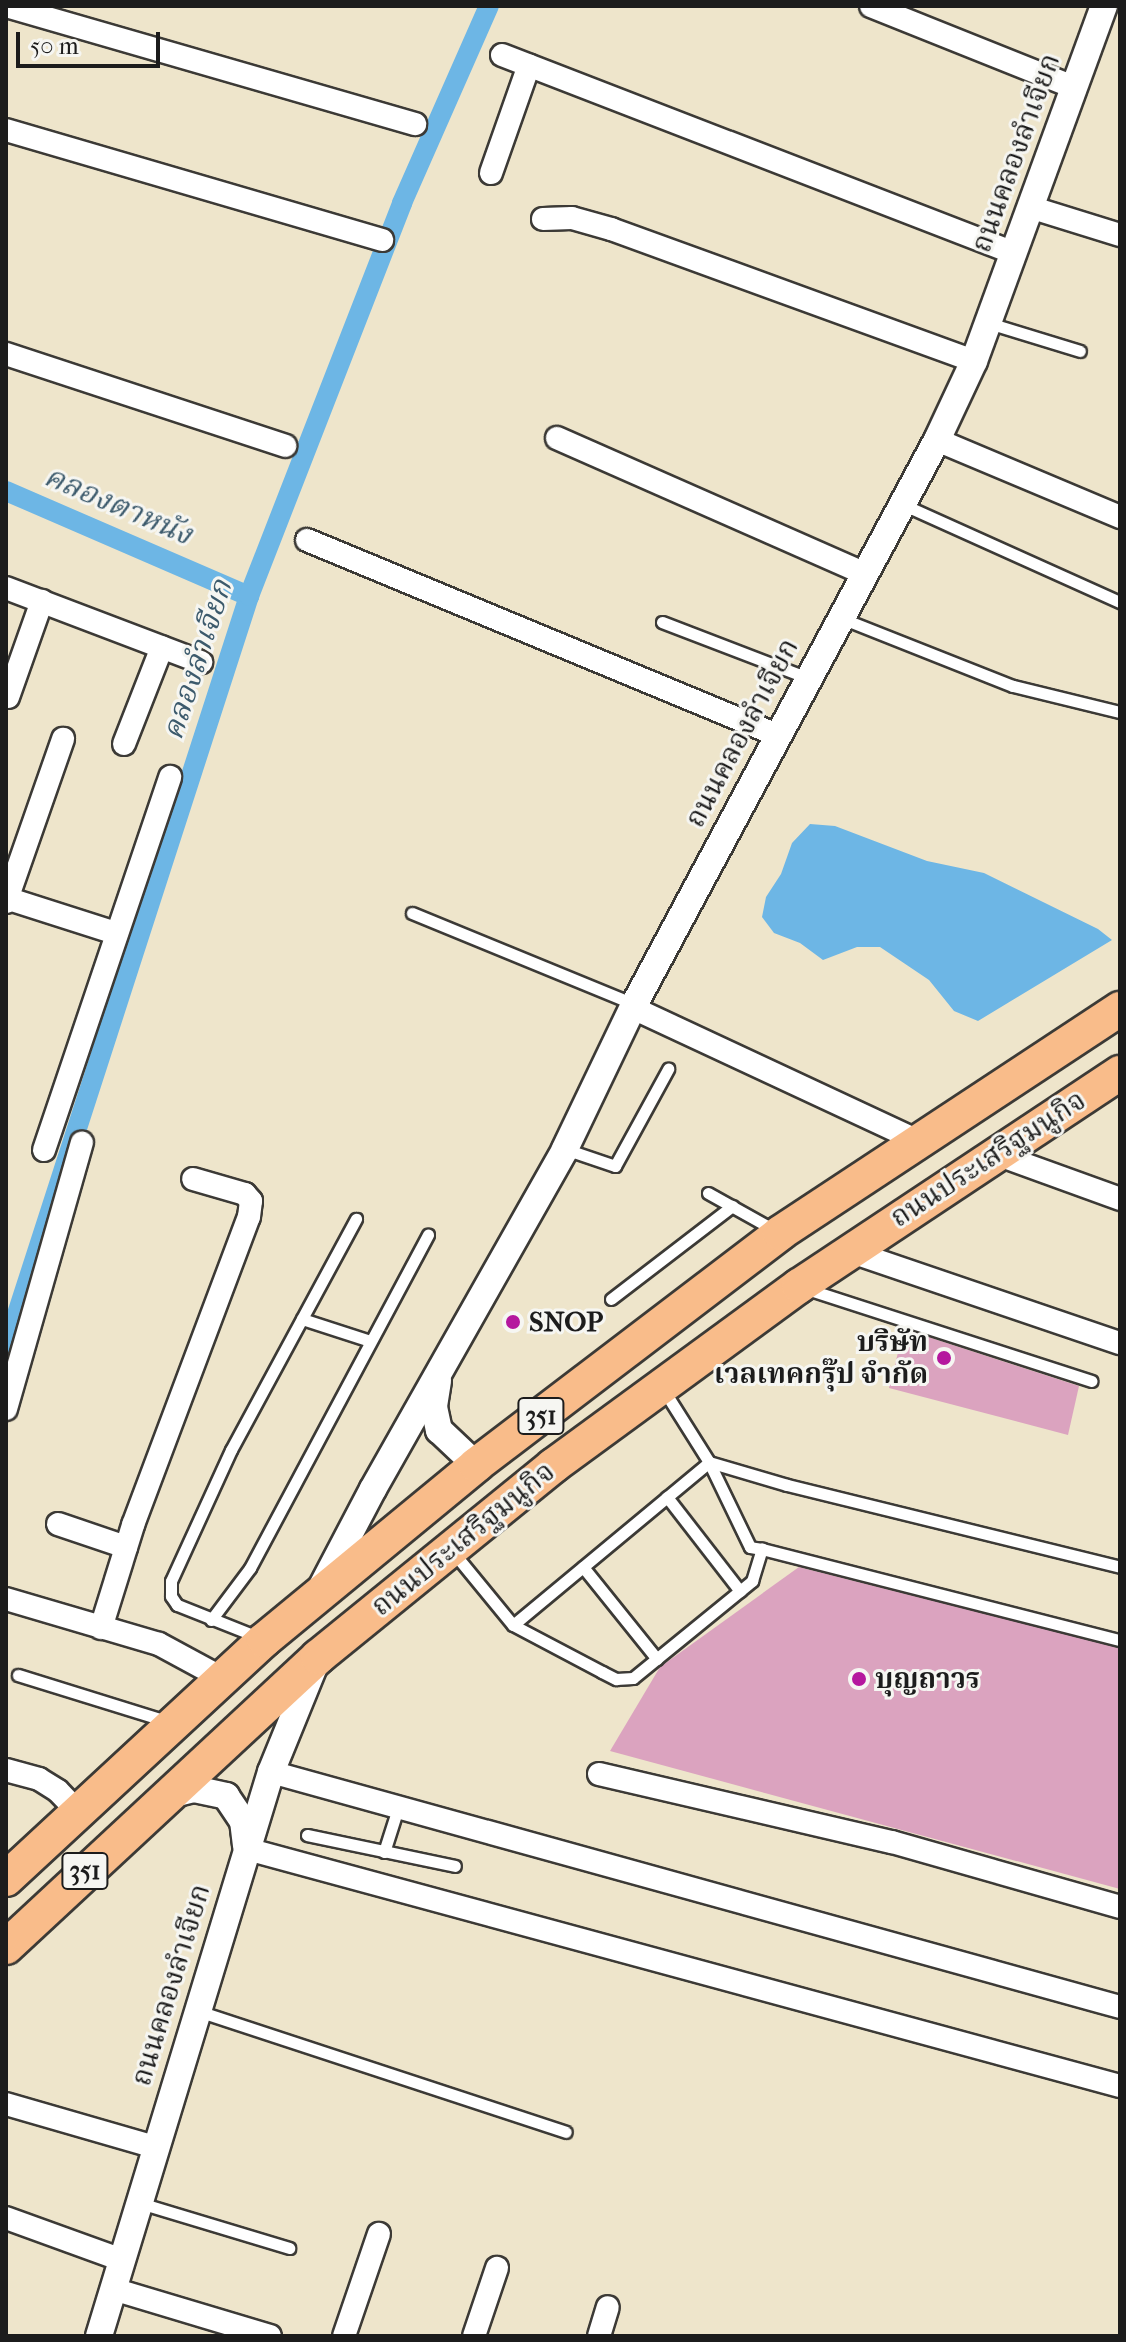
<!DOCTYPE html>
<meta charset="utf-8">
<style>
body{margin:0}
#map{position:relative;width:1126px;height:2342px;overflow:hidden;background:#eee5cb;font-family:"IM FELL French Canon","Noto Serif Thai",serif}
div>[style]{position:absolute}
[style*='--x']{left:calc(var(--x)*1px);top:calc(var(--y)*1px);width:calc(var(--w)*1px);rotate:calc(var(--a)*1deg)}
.water>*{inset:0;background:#6db6e5}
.canal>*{height:20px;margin:-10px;padding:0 10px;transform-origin:10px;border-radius:10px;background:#6db6e5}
.building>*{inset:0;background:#dba3bf}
.roads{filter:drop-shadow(2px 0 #3c3a36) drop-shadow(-2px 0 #3c3a36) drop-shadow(0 2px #3c3a36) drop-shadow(0 -2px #3c3a36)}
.service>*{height:11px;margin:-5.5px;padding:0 5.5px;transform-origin:5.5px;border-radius:5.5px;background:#fff}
.minor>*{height:22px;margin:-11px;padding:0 11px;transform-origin:11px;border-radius:11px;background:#fff}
.tertiary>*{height:26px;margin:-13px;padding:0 13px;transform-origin:13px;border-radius:13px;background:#fff}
.primary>*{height:34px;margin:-17px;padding:0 17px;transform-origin:17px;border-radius:17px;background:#f9bc8a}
.dots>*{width:22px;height:22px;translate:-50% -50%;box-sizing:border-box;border:4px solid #f6f6f2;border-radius:50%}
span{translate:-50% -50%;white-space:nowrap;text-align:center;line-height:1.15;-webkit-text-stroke:6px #f6f6f2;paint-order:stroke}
.shield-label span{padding:2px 6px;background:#f6f6f2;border:2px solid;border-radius:6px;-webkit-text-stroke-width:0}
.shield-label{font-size:26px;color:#1c1c1c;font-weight:700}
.street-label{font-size:28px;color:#1c1c1c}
.poi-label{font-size:28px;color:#1c1c1c;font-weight:700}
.left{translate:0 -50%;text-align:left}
.right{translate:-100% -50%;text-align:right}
.water-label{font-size:30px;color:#3c5a6c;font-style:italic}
.frame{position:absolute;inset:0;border:8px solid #1c1c1c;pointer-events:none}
.scale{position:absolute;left:16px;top:32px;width:144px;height:36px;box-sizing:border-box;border:4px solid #1c1c1c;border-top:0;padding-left:10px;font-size:24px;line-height:28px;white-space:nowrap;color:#1c1c1c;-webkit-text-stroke:6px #f6f6f2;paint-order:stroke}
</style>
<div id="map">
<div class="water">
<div style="clip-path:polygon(810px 824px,835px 826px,927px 861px,984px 873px,1098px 929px,1112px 940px,978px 1021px,954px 1011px,929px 980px,880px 947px,857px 947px,823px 960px,800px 943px,774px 933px,762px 917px,766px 897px,781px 874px,792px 843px)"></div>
</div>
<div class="canal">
<div style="--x:6;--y:491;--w:265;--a:23.4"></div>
<div style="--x:6;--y:1348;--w:790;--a:-72.09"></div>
<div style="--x:249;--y:596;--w:422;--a:-68.7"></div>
<div style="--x:402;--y:203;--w:215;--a:-66.2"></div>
</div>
<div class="building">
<div style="clip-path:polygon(904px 1329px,1079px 1386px,1068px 1435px,889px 1388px)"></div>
<div style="clip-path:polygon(799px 1567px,1120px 1648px,1120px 1889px,610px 1751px,660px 1667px)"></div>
</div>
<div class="roads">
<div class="service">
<div style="--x:989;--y:323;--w:95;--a:17.1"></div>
<div style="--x:904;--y:505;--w:237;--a:24.2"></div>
<div style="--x:841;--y:618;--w:185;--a:21.6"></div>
<div style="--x:1013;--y:686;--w:110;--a:13.7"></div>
<div style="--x:662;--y:622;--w:156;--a:21"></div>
<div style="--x:412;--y:913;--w:240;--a:22.3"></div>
<div style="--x:565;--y:1149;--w:53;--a:18.8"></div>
<div style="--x:615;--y:1166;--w:111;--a:-61.3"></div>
<div style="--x:708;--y:1193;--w:78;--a:29.2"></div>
<div style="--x:807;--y:1289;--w:299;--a:17.9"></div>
<div style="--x:611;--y:1299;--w:153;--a:-37.5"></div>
<div style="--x:302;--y:1319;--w:71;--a:17.9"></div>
<div style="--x:667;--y:1497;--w:119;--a:52.2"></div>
<div style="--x:762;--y:1549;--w:369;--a:14.3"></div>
<div style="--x:453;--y:1552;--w:94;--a:50.6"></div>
<div style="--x:513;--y:1625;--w:101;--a:27.8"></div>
<div style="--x:602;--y:1672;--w:16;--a:27"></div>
<div style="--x:616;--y:1679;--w:17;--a:-3"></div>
<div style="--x:633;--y:1678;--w:154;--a:-39.2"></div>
<div style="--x:752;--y:1581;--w:34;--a:-73"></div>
<div style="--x:762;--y:1549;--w:12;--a:-171"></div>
<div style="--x:750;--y:1547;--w:94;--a:-115.8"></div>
<div style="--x:709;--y:1462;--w:86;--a:-122.2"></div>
<div style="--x:583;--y:1567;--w:118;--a:51.2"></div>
<div style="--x:211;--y:1620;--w:65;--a:-53.1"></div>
<div style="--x:250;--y:1568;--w:378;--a:-61.9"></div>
<div style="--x:513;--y:1625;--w:255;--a:-39.7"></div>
<div style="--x:709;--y:1462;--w:81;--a:16.4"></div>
<div style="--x:787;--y:1485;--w:343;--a:13.8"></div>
<div style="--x:258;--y:1637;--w:87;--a:-158.4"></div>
<div style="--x:177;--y:1605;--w:11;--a:-124"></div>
<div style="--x:171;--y:1596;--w:15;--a:-90"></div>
<div style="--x:171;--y:1581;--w:144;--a:-65.4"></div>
<div style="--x:231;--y:1450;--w:263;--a:-61.6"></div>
<div style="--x:18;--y:1675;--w:159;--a:17.2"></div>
<div style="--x:307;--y:1835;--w:151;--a:11.8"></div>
<div style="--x:384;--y:1852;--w:46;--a:-72.3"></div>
<div style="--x:198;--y:2011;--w:387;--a:18.2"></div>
<div style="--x:140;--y:2203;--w:156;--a:16.8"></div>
</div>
<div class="minor">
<div style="--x:6;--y:6;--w:426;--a:16.1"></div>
<div style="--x:871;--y:6;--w:219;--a:21.8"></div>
<div style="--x:502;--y:55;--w:549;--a:21.14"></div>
<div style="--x:6;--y:130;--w:392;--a:16.3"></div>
<div style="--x:491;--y:173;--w:114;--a:-70.6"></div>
<div style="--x:1033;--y:208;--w:91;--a:17.2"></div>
<div style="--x:543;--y:219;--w:29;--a:-2"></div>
<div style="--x:572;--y:218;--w:41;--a:15.8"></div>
<div style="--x:611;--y:229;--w:386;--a:20"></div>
<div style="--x:6;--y:354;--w:294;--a:18.2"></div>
<div style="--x:557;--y:438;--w:337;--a:23.8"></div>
<div style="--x:937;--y:440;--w:199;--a:22.8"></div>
<div style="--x:307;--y:540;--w:509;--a:22.53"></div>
<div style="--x:6;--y:588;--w:209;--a:20.8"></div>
<div style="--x:8;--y:697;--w:102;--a:-70.5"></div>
<div style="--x:124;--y:744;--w:104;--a:-68.6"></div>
<div style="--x:6;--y:898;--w:115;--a:17.7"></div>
<div style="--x:6;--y:902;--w:173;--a:-70.7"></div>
<div style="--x:633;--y:1008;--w:318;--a:25"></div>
<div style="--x:44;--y:1150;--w:394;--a:-71.3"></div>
<div style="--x:996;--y:1154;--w:132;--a:19.9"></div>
<div style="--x:849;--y:1251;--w:286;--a:18.8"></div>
<div style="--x:6;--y:1409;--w:277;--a:-74.1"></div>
<div style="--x:58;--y:1524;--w:72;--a:18.7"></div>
<div style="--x:6;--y:1599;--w:159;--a:16.4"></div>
<div style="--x:159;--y:1644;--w:72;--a:28.4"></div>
<div style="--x:101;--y:1628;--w:108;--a:-72.7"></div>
<div style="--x:133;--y:1525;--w:329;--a:-69.4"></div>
<div style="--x:249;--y:1217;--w:16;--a:-83"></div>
<div style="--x:251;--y:1201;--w:9;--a:-131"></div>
<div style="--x:245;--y:1194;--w:54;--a:-163.9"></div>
<div style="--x:6;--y:1770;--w:34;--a:15"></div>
<div style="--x:39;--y:1779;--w:22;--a:32"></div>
<div style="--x:58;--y:1791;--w:29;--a:46"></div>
<div style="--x:271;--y:1772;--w:881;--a:15.47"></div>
<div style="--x:599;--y:1774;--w:301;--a:13.1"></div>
<div style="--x:892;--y:1842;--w:237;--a:15.9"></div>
<div style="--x:247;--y:1849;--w:905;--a:15.19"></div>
<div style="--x:6;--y:2104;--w:155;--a:16.1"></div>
<div style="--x:6;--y:2218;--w:123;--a:19.9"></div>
<div style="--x:113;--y:2289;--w:164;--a:16.7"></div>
<div style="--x:344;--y:2336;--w:108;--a:-71.1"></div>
<div style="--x:474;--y:2336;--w:72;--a:-71.3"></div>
<div style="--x:599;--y:2336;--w:30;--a:-73"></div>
</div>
<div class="tertiary">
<div style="--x:438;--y:1381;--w:26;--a:99"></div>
<div style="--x:434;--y:1407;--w:24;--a:78"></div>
<div style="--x:439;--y:1430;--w:51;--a:43.4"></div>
<div style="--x:321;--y:1588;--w:112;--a:-62.3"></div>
<div style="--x:373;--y:1489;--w:390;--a:-60.5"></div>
<div style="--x:565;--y:1149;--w:160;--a:-64.4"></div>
<div style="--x:634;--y:1005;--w:641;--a:-61.8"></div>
<div style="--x:937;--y:440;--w:87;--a:-64.9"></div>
<div style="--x:974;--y:361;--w:378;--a:-69.9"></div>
<div style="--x:166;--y:1796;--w:29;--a:-14"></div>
<div style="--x:194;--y:1789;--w:33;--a:12"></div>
<div style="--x:226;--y:1796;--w:30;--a:56"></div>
<div style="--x:243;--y:1821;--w:25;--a:83"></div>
<div style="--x:99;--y:2336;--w:590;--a:-73.04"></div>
<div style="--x:271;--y:1772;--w:119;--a:-67.8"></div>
</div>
<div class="primary">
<div style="--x:6;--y:1879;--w:352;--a:-42.8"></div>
<div style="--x:264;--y:1640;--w:275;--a:-39.5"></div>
<div style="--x:476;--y:1465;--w:382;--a:-37.3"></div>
<div style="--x:780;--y:1233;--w:407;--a:-33.4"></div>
<div style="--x:6;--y:1947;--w:426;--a:-42.9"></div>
<div style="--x:318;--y:1657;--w:303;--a:-39.1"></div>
<div style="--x:553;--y:1466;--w:305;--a:-36.2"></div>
<div style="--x:799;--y:1286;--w:385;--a:-33.6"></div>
</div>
</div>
<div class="dots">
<div style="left:513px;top:1322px;background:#b5179e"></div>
<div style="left:944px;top:1358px;background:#b5179e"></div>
<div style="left:859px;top:1679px;background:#b5179e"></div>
</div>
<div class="shield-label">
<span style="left:541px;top:1416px">351</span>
<span style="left:85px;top:1871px">351</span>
</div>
<div class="street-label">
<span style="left:1016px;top:153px;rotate:-70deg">ถนนคลองลำเจียก</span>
<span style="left:742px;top:733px;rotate:-62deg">ถนนคลองลำเจียก</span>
<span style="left:988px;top:1159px;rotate:-33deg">ถนนประเสริฐมนูกิจ</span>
<span style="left:463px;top:1539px;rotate:-39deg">ถนนประเสริฐมนูกิจ</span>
<span style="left:171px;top:1985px;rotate:-73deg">ถนนคลองลำเจียก</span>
</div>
<div class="poi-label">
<span class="left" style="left:529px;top:1322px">SNOP</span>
<span class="right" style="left:928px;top:1358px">บริษัท<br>เวลเทคกรุ๊ป จำกัด</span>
<span class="left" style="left:875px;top:1679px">บุญถาวร</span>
</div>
<div class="water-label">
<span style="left:118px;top:506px;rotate:23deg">คลองตาหนัง</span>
<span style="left:198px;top:660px;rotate:-72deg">คลองลำเจียก</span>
</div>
<div class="frame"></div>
<div class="scale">50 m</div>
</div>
